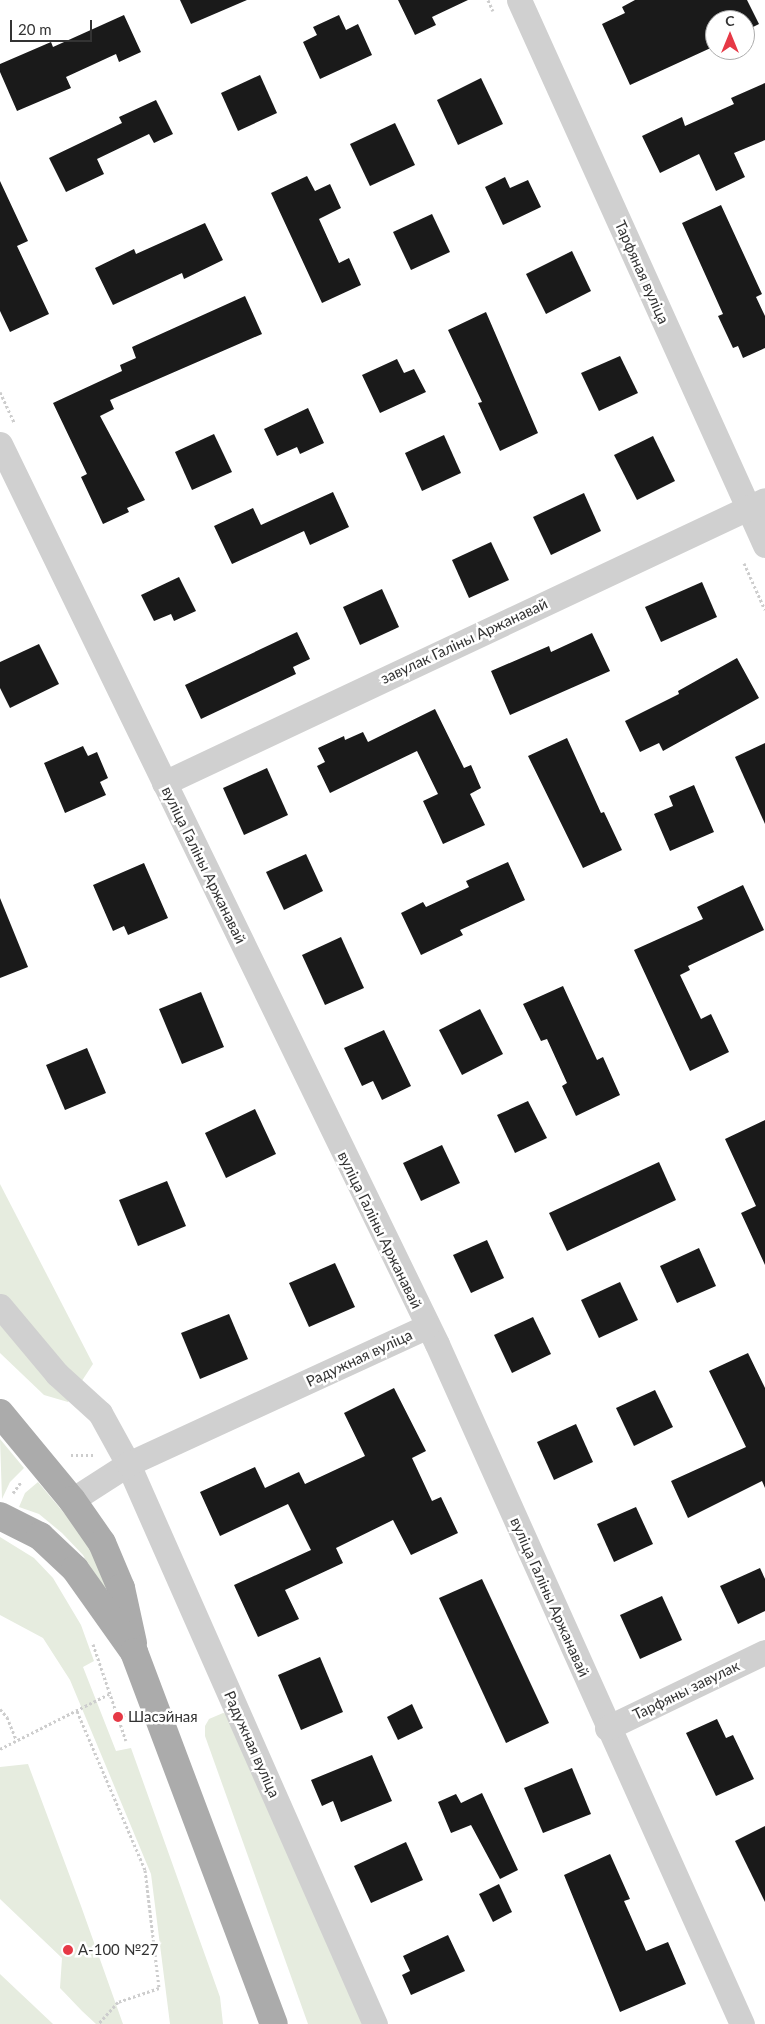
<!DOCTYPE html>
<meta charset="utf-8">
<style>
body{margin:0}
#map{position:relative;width:765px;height:2024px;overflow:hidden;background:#fff;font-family:Lato,sans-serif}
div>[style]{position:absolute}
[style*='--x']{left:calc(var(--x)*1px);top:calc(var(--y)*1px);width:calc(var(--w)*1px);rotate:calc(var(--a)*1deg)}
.green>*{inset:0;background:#e6ecdf}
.building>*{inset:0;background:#1a1a1a}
.path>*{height:3px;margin-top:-1.5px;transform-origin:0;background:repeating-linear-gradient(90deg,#cdcdcd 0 2.5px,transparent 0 5px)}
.minor>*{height:25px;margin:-12.5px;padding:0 12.5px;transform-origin:12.5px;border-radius:12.5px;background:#d0d0d0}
.primary>*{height:28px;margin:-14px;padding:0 14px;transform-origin:14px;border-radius:14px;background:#ababab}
.dots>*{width:14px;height:14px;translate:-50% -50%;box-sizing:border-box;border:2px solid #fff;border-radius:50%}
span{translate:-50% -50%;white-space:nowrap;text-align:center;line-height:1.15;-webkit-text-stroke:5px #fff;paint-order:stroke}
.street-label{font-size:15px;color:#333}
.poi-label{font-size:15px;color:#333}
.left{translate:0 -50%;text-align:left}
.north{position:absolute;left:705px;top:10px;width:50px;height:50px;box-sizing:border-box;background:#fff;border:1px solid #adadad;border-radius:50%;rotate:0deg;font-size:14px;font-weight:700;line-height:20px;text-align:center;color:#333}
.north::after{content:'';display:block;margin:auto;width:18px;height:22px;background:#e63946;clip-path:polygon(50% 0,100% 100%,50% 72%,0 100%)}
.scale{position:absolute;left:10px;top:20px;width:82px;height:22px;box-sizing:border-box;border:2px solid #333;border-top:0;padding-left:6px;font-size:15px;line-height:18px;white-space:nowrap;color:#333;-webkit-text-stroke:4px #fff;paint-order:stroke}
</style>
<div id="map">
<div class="green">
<div style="clip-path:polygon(0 1184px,93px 1364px,68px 1402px,44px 1395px,0 1353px)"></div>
<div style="clip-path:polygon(0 1439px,24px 1468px,10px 1482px,2px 1499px)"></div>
<div style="clip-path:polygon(38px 1482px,80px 1532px,107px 1574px,110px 1590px,104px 1592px,83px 1555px,62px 1533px,39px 1514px,19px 1507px,25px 1493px)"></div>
<div style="clip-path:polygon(0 1537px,34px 1558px,53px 1578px,81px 1625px,94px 1661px,83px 1667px,116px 1751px,131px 1748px,220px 1997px,223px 2024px,170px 2024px,151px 1874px,70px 1680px,43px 1638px,0 1615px)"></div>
<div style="clip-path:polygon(223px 1713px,231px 1715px,365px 2024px,308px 2024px,205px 1736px,205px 1726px,209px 1719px)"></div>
<div style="clip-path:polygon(28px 1764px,81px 1906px,123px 2024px,96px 2024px,82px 2011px,60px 1988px,62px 1958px,0 1899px,0 1767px)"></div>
<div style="clip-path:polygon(0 1974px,53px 2024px,0 2024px)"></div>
</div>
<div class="building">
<div style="clip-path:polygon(180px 0,247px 0,191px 24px)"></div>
<div style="clip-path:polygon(398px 0,468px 0,432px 17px,436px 25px,415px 35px)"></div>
<div style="clip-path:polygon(635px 0,747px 0,759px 24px,745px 31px,745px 20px,715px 20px,715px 46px,630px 85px,602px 24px,625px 13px,622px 7px)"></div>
<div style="clip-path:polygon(124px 15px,141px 52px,119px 62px,116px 54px,66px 77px,71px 88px,17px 111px,0 72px,0 64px,51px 42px,53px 47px)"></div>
<div style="clip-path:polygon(339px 15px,346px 30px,358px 24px,372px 55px,320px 79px,303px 42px,317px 35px,313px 27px)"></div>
<div style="clip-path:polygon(260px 75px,277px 113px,238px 131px,221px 93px)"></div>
<div style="clip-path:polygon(481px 78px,503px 124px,458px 145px,437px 100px)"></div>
<div style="clip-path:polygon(765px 83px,765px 140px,734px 153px,745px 177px,716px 191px,699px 154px,660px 173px,642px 136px,682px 117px,685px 126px,734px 104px,731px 98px)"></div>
<div style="clip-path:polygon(156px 100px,173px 134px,154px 143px,149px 134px,97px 159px,104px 174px,66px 192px,49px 158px,122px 123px,119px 117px)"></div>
<div style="clip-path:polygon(395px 123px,415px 165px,370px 186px,350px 144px)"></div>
<div style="clip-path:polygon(307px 176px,315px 191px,330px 184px,341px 208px,319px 219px,339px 263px,349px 258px,361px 285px,322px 303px,271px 193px)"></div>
<div style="clip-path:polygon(505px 177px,510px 188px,528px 180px,541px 207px,503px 225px,485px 187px)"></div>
<div style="clip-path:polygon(0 181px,28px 241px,17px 246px,49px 314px,10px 332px,0 311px)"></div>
<div style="clip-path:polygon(721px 205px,762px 294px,756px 297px,765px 316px,765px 348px,743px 358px,738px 346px,733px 348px,718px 316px,723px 314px,682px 223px)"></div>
<div style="clip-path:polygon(432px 214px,450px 252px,411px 270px,393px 232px)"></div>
<div style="clip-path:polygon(205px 223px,223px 260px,184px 279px,182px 273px,113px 305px,95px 268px,134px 249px,136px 254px)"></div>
<div style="clip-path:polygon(572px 251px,591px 291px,546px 314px,526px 274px)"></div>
<div style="clip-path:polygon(245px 296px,262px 334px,110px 400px,114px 409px,100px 416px,145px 500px,127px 508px,129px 512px,103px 524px,81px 477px,87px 474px,53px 403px,122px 371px,120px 365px,136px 358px,132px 347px)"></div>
<div style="clip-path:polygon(486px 312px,538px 433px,500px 451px,478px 403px,482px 402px,448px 330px)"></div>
<div style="clip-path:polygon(620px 356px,638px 393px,599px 411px,581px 373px)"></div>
<div style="clip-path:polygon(397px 359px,404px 373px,414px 369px,426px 392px,380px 413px,362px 375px)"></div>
<div style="clip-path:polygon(308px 408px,324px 443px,300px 454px,297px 447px,277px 456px,264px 429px)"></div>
<div style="clip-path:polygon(214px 434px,232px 472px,192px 490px,175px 452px)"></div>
<div style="clip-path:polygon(444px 435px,461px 473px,422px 491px,405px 453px)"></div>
<div style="clip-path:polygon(653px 436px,675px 481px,637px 500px,614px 455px)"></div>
<div style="clip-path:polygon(333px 492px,349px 527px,310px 545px,304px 531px,232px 564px,214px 526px,253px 508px,261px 525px)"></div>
<div style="clip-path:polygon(584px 493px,601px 531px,551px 555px,533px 517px)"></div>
<div style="clip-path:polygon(491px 542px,509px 580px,469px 598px,452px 560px)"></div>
<div style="clip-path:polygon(179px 577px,196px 611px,174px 621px,171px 614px,154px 621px,141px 595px)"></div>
<div style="clip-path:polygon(702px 582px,717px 617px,661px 642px,645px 607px)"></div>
<div style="clip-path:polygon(382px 589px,399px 627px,360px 645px,343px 607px)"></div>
<div style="clip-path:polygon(297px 632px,310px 659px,293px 667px,296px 674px,201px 719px,185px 685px)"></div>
<div style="clip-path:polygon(592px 633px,610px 671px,510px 715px,491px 671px,549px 646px,551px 652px)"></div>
<div style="clip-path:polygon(39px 644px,59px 684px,10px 708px,0 688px,0 662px)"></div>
<div style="clip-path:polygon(737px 658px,759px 698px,663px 751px,659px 743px,640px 752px,625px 721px,679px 694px,678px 691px)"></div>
<div style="clip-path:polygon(435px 709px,464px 768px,471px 765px,481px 788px,470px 794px,485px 825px,443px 844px,423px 801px,438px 794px,417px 751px,330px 793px,317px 766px,325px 762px,318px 748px,344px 736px,345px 740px,363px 732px,368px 742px)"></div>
<div style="clip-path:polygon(567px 738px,601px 813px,604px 812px,622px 850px,583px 868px,528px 756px)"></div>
<div style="clip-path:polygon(765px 743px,765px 824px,735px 757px)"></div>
<div style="clip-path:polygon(83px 746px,88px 756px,97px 752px,108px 778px,100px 782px,106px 795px,65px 813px,44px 763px)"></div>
<div style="clip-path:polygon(267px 768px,288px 815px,244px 835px,223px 788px)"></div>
<div style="clip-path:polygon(694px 785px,714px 832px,670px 851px,654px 814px,673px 806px,669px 796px)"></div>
<div style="clip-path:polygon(306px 854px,323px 891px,284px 910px,266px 872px)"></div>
<div style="clip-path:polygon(508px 862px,525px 900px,460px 930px,463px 935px,421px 955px,401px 913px,423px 902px,426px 907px,469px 887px,466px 881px)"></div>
<div style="clip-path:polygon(144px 863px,168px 918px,128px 935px,124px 926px,113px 931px,93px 885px)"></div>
<div style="clip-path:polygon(743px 885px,764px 930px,688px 966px,690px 970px,680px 975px,701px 1019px,711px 1014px,729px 1052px,690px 1071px,634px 950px,703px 919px,697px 907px)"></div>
<div style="clip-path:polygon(0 898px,28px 967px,0 978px)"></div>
<div style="clip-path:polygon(341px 937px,364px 988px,325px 1005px,302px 955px)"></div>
<div style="clip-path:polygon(563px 986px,597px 1060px,603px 1057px,620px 1095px,576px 1116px,562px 1086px,567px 1083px,547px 1039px,541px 1041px,523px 1004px)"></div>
<div style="clip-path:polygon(201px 992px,224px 1047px,182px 1064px,159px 1009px)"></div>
<div style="clip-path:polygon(480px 1009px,503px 1054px,462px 1075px,439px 1030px)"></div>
<div style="clip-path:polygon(384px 1030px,411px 1086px,382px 1100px,373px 1081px,362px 1086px,344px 1048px)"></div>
<div style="clip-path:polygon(87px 1048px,106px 1093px,65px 1110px,46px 1065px)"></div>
<div style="clip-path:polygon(528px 1101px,547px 1138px,515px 1153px,497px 1115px)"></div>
<div style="clip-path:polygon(255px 1109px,276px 1154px,226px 1178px,205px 1133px)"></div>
<div style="clip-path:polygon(765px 1120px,765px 1265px,741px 1213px,756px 1206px,725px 1139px)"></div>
<div style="clip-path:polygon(442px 1145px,460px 1183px,421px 1201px,403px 1163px)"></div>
<div style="clip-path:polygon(659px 1162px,676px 1200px,567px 1251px,549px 1213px)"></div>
<div style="clip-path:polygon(167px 1181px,186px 1226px,138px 1246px,119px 1200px)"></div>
<div style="clip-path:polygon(487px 1240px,504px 1278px,471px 1293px,453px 1255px)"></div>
<div style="clip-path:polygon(699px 1248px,716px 1286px,677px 1303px,660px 1266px)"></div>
<div style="clip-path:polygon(335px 1263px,355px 1307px,309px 1327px,289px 1283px)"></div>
<div style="clip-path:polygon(620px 1282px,638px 1320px,599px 1338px,581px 1300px)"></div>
<div style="clip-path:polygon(229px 1314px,248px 1359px,200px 1379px,181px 1333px)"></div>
<div style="clip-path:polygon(533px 1317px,551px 1354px,512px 1373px,494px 1335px)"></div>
<div style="clip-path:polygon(748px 1353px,765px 1388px,765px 1488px,762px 1481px,688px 1518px,671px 1481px,746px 1447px,709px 1371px)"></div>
<div style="clip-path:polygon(394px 1388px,426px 1451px,412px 1458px,432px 1501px,441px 1497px,458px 1533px,411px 1555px,393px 1520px,336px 1548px,343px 1563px,285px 1590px,299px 1619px,258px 1637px,234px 1585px,311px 1550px,288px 1504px,220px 1536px,200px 1492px,255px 1467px,265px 1488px,299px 1472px,305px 1484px,365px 1456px,344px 1413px)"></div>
<div style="clip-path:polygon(655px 1390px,673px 1427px,634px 1446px,616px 1408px)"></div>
<div style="clip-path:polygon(576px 1424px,593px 1462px,554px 1480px,537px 1442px)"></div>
<div style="clip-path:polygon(636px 1507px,653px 1544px,614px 1562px,597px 1524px)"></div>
<div style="clip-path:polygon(760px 1568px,765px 1579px,765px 1611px,738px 1624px,720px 1586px)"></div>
<div style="clip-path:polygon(482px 1579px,549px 1723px,506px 1743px,439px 1598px)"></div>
<div style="clip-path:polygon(662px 1596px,682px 1640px,640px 1659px,620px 1615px)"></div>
<div style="clip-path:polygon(320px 1657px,343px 1712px,301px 1730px,278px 1675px)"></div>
<div style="clip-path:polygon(412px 1704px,423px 1728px,398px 1740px,387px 1717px)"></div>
<div style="clip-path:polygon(717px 1719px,726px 1738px,733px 1735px,754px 1779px,716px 1796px,686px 1733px)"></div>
<div style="clip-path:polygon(372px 1755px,392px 1801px,341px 1822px,333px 1801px,322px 1806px,311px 1780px)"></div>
<div style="clip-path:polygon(572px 1768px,591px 1814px,543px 1833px,524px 1788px)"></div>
<div style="clip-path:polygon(482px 1793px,518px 1870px,500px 1879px,471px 1825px,451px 1833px,438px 1802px,456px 1794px,461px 1803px)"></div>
<div style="clip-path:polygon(765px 1826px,765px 1902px,735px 1841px)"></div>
<div style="clip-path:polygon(406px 1842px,423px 1880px,371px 1903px,354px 1866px)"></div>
<div style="clip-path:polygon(610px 1854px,630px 1899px,624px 1901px,646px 1951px,668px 1942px,686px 1984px,620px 2012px,564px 1875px)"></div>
<div style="clip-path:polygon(499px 1884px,512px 1912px,493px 1922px,479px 1894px)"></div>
<div style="clip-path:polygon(448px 1935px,465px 1971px,411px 1995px,402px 1975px,410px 1971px,403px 1956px)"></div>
</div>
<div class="path">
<div style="--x:488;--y:0;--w:12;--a:66"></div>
<div style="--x:0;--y:392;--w:33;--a:65"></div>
<div style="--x:744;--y:563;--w:51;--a:65.9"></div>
<div style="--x:71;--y:1455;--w:22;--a:0"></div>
<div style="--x:13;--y:1493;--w:14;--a:-54"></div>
<div style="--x:93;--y:1644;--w:102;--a:71.2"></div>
<div style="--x:0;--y:1709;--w:11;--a:49"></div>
<div style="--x:7;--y:1717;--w:24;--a:68"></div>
<div style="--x:77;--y:1711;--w:173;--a:66.8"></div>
<div style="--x:145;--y:1870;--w:119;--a:83.2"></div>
<div style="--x:159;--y:1988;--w:43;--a:161.1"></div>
<div style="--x:118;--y:2002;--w:30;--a:132"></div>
<div style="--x:118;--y:1717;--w:12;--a:-20"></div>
<div style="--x:0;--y:1749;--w:124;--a:-26.8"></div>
</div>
<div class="minor">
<div style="--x:519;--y:0;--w:598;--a:65.71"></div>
<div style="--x:0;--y:444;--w:1000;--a:64.1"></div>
<div style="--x:437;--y:1344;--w:745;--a:65.84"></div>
<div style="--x:164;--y:783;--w:664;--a:-25.21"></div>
<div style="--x:0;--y:1306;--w:89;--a:50"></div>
<div style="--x:57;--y:1374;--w:58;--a:42.2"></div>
<div style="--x:100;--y:1413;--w:58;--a:61.2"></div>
<div style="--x:128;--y:1464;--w:612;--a:66.2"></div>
<div style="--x:72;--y:1500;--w:67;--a:-32.7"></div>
<div style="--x:128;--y:1464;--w:328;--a:-24.7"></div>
<div style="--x:607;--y:1728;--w:175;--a:-25.7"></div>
</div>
<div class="primary">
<div style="--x:0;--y:1413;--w:113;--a:50.4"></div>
<div style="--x:72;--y:1500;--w:52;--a:55.1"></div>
<div style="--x:102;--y:1543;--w:49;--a:67.1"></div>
<div style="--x:121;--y:1588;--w:56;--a:77.7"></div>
<div style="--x:0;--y:1516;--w:45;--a:26.6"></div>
<div style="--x:40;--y:1536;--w:48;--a:43.3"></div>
<div style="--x:75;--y:1569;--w:102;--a:54.6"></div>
<div style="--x:134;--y:1652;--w:397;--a:69.4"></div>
</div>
<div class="dots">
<div style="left:118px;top:1717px;background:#e63946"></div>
<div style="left:68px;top:1950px;background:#e63946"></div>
</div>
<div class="street-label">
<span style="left:642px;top:272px;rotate:66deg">Тарфяная вуліца</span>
<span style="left:464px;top:641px;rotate:-25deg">завулак Галіны Аржанавай</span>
<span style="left:204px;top:865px;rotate:64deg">вуліца Галіны Аржанавай</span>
<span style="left:380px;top:1230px;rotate:64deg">вуліца Галіны Аржанавай</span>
<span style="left:359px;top:1358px;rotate:-25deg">Радужная вуліца</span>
<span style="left:550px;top:1597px;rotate:66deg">вуліца Галіны Аржанавай</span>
<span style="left:686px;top:1690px;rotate:-26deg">Тарфяны завулак</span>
<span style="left:252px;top:1744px;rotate:66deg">Радужная вуліца</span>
</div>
<div class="poi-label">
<span class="left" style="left:128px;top:1717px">Шасэйная</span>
<span class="left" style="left:78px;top:1950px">А-100 №27</span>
</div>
<div class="north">С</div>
<div class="scale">20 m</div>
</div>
